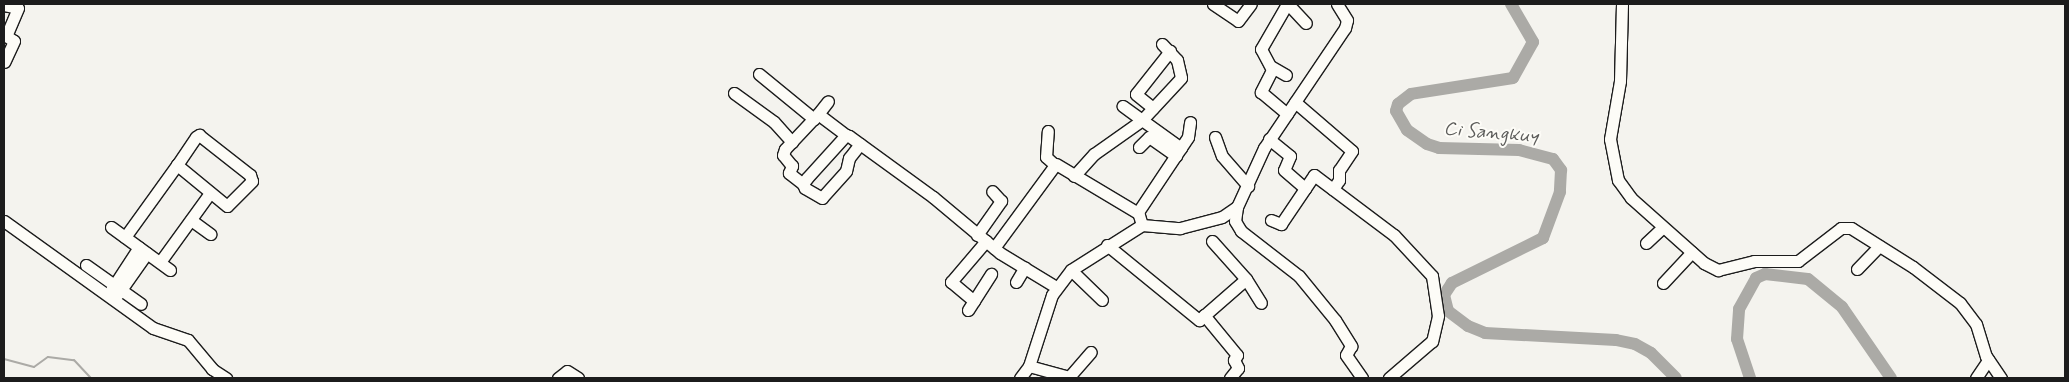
<!DOCTYPE html>
<style>
body{margin:0}
#map{position:relative;width:2069px;height:382px;overflow:hidden;background:#f4f3ee;font-family:Mynerve,sans-serif}
div>[style]{position:absolute}
[style*='--x']{left:calc(var(--x)*1px);top:calc(var(--y)*1px);width:calc(var(--w)*1px);rotate:calc(var(--a)*1deg)}
.stream>*{height:2px;margin:-1px;padding:0 1px;transform-origin:1px;border-radius:1px;background:#abaaa6}
.river>*{height:12px;margin:-6px;padding:0 6px;transform-origin:6px;border-radius:6px;background:#abaaa6}
.roads{filter:drop-shadow(1px 0 #1c1c1c) drop-shadow(-1px 0 #1c1c1c) drop-shadow(0 1px #1c1c1c) drop-shadow(0 -1px #1c1c1c)}
.minor>*{height:11px;margin:-5.5px;padding:0 5.5px;transform-origin:5.5px;border-radius:5.5px;background:#fdfcf7}
span{translate:-50% -50%;white-space:nowrap;text-align:center;line-height:1.15;-webkit-text-stroke:4px #fdfcf7;paint-order:stroke}
.water-label{font-size:19px;color:#5c5c5a;font-style:italic}
.frame{position:absolute;inset:0;border:5px solid #1c1c1c;pointer-events:none}
</style>
<div id="map">
<div class="stream">
<div style="--x:4;--y:359;--w:31;--a:15"></div>
<div style="--x:34;--y:367;--w:17;--a:-36"></div>
<div style="--x:48;--y:357;--w:26;--a:7"></div>
<div style="--x:74;--y:360;--w:25;--a:47"></div>
</div>
<div class="river">
<div style="--x:1511;--y:4;--w:44;--a:59.9"></div>
<div style="--x:1533;--y:42;--w:41;--a:119.1"></div>
<div style="--x:1513;--y:78;--w:103;--a:171.1"></div>
<div style="--x:1411;--y:94;--w:16;--a:142"></div>
<div style="--x:1398;--y:104;--w:7;--a:106"></div>
<div style="--x:1396;--y:111;--w:22;--a:60"></div>
<div style="--x:1407;--y:130;--w:24;--a:35"></div>
<div style="--x:1427;--y:144;--w:13;--a:18"></div>
<div style="--x:1439;--y:148;--w:80;--a:1.4"></div>
<div style="--x:1519;--y:150;--w:35;--a:15"></div>
<div style="--x:1553;--y:159;--w:14;--a:54"></div>
<div style="--x:1561;--y:170;--w:22;--a:93"></div>
<div style="--x:1560;--y:192;--w:49;--a:110.3"></div>
<div style="--x:1543;--y:238;--w:102;--a:153.7"></div>
<div style="--x:1452;--y:283;--w:14;--a:124"></div>
<div style="--x:1444;--y:295;--w:16;--a:76"></div>
<div style="--x:1448;--y:311;--w:25;--a:37"></div>
<div style="--x:1468;--y:326;--w:18;--a:22"></div>
<div style="--x:1485;--y:333;--w:131;--a:3.1"></div>
<div style="--x:1616;--y:340;--w:19;--a:12"></div>
<div style="--x:1635;--y:344;--w:18;--a:29"></div>
<div style="--x:1651;--y:353;--w:35;--a:45"></div>
<div style="--x:1750;--y:378;--w:41;--a:-108.4"></div>
<div style="--x:1737;--y:339;--w:30;--a:-86"></div>
<div style="--x:1739;--y:309;--w:35;--a:-61"></div>
<div style="--x:1756;--y:278;--w:10;--a:-24"></div>
<div style="--x:1765;--y:274;--w:43;--a:6.6"></div>
<div style="--x:1808;--y:279;--w:44;--a:39.5"></div>
<div style="--x:1842;--y:307;--w:86;--a:55.4"></div>
</div>
<div class="roads">
<div class="minor">
<div style="--x:1213;--y:4;--w:30;--a:34"></div>
<div style="--x:1238;--y:21;--w:21;--a:-53"></div>
<div style="--x:1287;--y:4;--w:52;--a:120"></div>
<div style="--x:1261;--y:49;--w:24;--a:62"></div>
<div style="--x:1272;--y:70;--w:25;--a:117"></div>
<div style="--x:1261;--y:92;--w:34;--a:40"></div>
<div style="--x:1288;--y:4;--w:26;--a:47"></div>
<div style="--x:1622;--y:4;--w:77;--a:91.5"></div>
<div style="--x:1620;--y:81;--w:59;--a:99.8"></div>
<div style="--x:1610;--y:139;--w:42;--a:79"></div>
<div style="--x:1618;--y:180;--w:22;--a:54"></div>
<div style="--x:1631;--y:198;--w:98;--a:41.7"></div>
<div style="--x:1704;--y:263;--w:16;--a:27"></div>
<div style="--x:1718;--y:270;--w:37;--a:-14"></div>
<div style="--x:1754;--y:261;--w:44;--a:0"></div>
<div style="--x:1798;--y:261;--w:54;--a:-37.5"></div>
<div style="--x:1841;--y:228;--w:10;--a:0"></div>
<div style="--x:1851;--y:228;--w:73;--a:32.2"></div>
<div style="--x:1913;--y:267;--w:59;--a:37.5"></div>
<div style="--x:1960;--y:303;--w:26;--a:53"></div>
<div style="--x:1976;--y:324;--w:34;--a:73"></div>
<div style="--x:1986;--y:356;--w:27;--a:56"></div>
<div style="--x:4;--y:5;--w:14;--a:12"></div>
<div style="--x:18;--y:8;--w:30;--a:113"></div>
<div style="--x:6;--y:36;--w:9;--a:32"></div>
<div style="--x:14;--y:41;--w:23;--a:115"></div>
<div style="--x:1162;--y:44;--w:22;--a:47"></div>
<div style="--x:1177;--y:60;--w:18;--a:77"></div>
<div style="--x:1181;--y:78;--w:57;--a:132.9"></div>
<div style="--x:1142;--y:120;--w:48;--a:35.7"></div>
<div style="--x:1272;--y:67;--w:16;--a:30"></div>
<div style="--x:759;--y:74;--w:71;--a:39.3"></div>
<div style="--x:734;--y:93;--w:49;--a:35.9"></div>
<div style="--x:774;--y:122;--w:27;--a:48"></div>
<div style="--x:1295;--y:102;--w:75;--a:40.7"></div>
<div style="--x:1352;--y:151;--w:23;--a:124"></div>
<div style="--x:1339;--y:170;--w:10;--a:90"></div>
<div style="--x:1339;--y:180;--w:11;--a:124"></div>
<div style="--x:1153;--y:108;--w:22;--a:-141"></div>
<div style="--x:1136;--y:94;--w:55;--a:-51.7"></div>
<div style="--x:818;--y:114;--w:16;--a:-52"></div>
<div style="--x:1215;--y:137;--w:20;--a:70"></div>
<div style="--x:1222;--y:156;--w:40;--a:49"></div>
<div style="--x:1269;--y:139;--w:27;--a:39"></div>
<div style="--x:1290;--y:156;--w:15;--a:113"></div>
<div style="--x:1284;--y:170;--w:28;--a:41"></div>
<div style="--x:860;--y:144;--w:18;--a:128"></div>
<div style="--x:849;--y:158;--w:13;--a:103"></div>
<div style="--x:846;--y:171;--w:36;--a:132"></div>
<div style="--x:822;--y:198;--w:20;--a:-150"></div>
<div style="--x:805;--y:188;--w:4;--a:-117"></div>
<div style="--x:803;--y:184;--w:7;--a:-56"></div>
<div style="--x:807;--y:178;--w:58;--a:-47.8"></div>
<div style="--x:846;--y:135;--w:3;--a:18"></div>
<div style="--x:849;--y:136;--w:104;--a:36"></div>
<div style="--x:933;--y:197;--w:87;--a:39.9"></div>
<div style="--x:1000;--y:253;--w:66;--a:31.3"></div>
<div style="--x:1139;--y:147;--w:14;--a:-45"></div>
<div style="--x:1149;--y:137;--w:33;--a:35"></div>
<div style="--x:1056;--y:164;--w:96;--a:30.9"></div>
<div style="--x:1074;--y:176;--w:30;--a:-48"></div>
<div style="--x:1094;--y:154;--w:59;--a:-35.3"></div>
<div style="--x:1142;--y:120;--w:24;--a:-144"></div>
<div style="--x:803;--y:184;--w:18;--a:-142"></div>
<div style="--x:789;--y:173;--w:8;--a:-67"></div>
<div style="--x:792;--y:166;--w:14;--a:-129"></div>
<div style="--x:783;--y:155;--w:6;--a:-72"></div>
<div style="--x:785;--y:149;--w:48;--a:-46.7"></div>
<div style="--x:818;--y:114;--w:35;--a:37"></div>
<div style="--x:1237;--y:207;--w:14;--a:98"></div>
<div style="--x:1235;--y:221;--w:12;--a:59"></div>
<div style="--x:1241;--y:231;--w:73;--a:37.8"></div>
<div style="--x:1299;--y:276;--w:57;--a:50.7"></div>
<div style="--x:1335;--y:320;--w:31;--a:58"></div>
<div style="--x:1351;--y:346;--w:10;--a:119"></div>
<div style="--x:1346;--y:355;--w:28;--a:55"></div>
<div style="--x:191;--y:220;--w:24;--a:36"></div>
<div style="--x:1271;--y:220;--w:11;--a:22"></div>
<div style="--x:1281;--y:224;--w:59;--a:-56"></div>
<div style="--x:1314;--y:175;--w:100;--a:36.9"></div>
<div style="--x:1394;--y:235;--w:56;--a:47.2"></div>
<div style="--x:1432;--y:276;--w:40;--a:81.5"></div>
<div style="--x:1438;--y:316;--w:26;--a:103"></div>
<div style="--x:1432;--y:341;--w:57;--a:139.3"></div>
<div style="--x:4;--y:221;--w:183;--a:35.7"></div>
<div style="--x:153;--y:328;--w:37;--a:19"></div>
<div style="--x:188;--y:340;--w:38;--a:50"></div>
<div style="--x:212;--y:369;--w:17;--a:33"></div>
<div style="--x:1142;--y:225;--w:14;--a:-107"></div>
<div style="--x:1138;--y:212;--w:90;--a:-56.3"></div>
<div style="--x:1188;--y:137;--w:15;--a:-82"></div>
<div style="--x:111;--y:227;--w:73;--a:36.1"></div>
<div style="--x:977;--y:235;--w:42;--a:-54.8"></div>
<div style="--x:1001;--y:201;--w:13;--a:-132"></div>
<div style="--x:125;--y:237;--w:89;--a:-54.2"></div>
<div style="--x:177;--y:165;--w:34;--a:-56"></div>
<div style="--x:196;--y:137;--w:4;--a:-34"></div>
<div style="--x:199;--y:135;--w:65;--a:38.1"></div>
<div style="--x:250;--y:175;--w:6;--a:72"></div>
<div style="--x:252;--y:181;--w:35;--a:135"></div>
<div style="--x:227;--y:206;--w:65;--a:-140.6"></div>
<div style="--x:1646;--y:243;--w:23;--a:-43"></div>
<div style="--x:1107;--y:245;--w:119;--a:39.2"></div>
<div style="--x:1199;--y:320;--w:62;--a:-41.1"></div>
<div style="--x:1246;--y:279;--w:51;--a:-131.8"></div>
<div style="--x:994;--y:248;--w:103;--a:-53.7"></div>
<div style="--x:1055;--y:165;--w:12;--a:-138"></div>
<div style="--x:1046;--y:157;--w:26;--a:-86"></div>
<div style="--x:160;--y:262;--w:85;--a:-54.1"></div>
<div style="--x:86;--y:265;--w:67;--a:35.3"></div>
<div style="--x:1857;--y:269;--w:32;--a:-46"></div>
<div style="--x:1071;--y:270;--w:43;--a:44.1"></div>
<div style="--x:1246;--y:279;--w:28;--a:58"></div>
<div style="--x:1016;--y:282;--w:17;--a:-59"></div>
<div style="--x:1663;--y:283;--w:42;--a:-46.9"></div>
<div style="--x:111;--y:290;--w:51;--a:-56.9"></div>
<div style="--x:118;--y:294;--w:50;--a:-54.7"></div>
<div style="--x:974;--y:301;--w:30;--a:-140"></div>
<div style="--x:951;--y:282;--w:54;--a:-49.5"></div>
<div style="--x:968;--y:310;--w:43;--a:-57.4"></div>
<div style="--x:1204;--y:315;--w:52;--a:50.5"></div>
<div style="--x:1237;--y:355;--w:6;--a:121"></div>
<div style="--x:1234;--y:360;--w:9;--a:63"></div>
<div style="--x:1238;--y:368;--w:13;--a:129"></div>
<div style="--x:1029;--y:366;--w:41;--a:15.4"></div>
<div style="--x:1069;--y:377;--w:33;--a:-49"></div>
<div style="--x:558;--y:378;--w:11;--a:-38"></div>
<div style="--x:567;--y:371;--w:13;--a:32"></div>
<div style="--x:1020;--y:378;--w:15;--a:-53"></div>
<div style="--x:1029;--y:366;--w:75;--a:-72.1"></div>
<div style="--x:1052;--y:295;--w:31;--a:-53"></div>
<div style="--x:1071;--y:270;--w:84;--a:-32.4"></div>
<div style="--x:1142;--y:225;--w:38;--a:5"></div>
<div style="--x:1180;--y:228;--w:43;--a:-14.7"></div>
<div style="--x:1222;--y:217;--w:18;--a:-34"></div>
<div style="--x:1237;--y:207;--w:65;--a:-65.4"></div>
<div style="--x:1264;--y:148;--w:145;--a:-56"></div>
<div style="--x:1345;--y:28;--w:8;--a:-76"></div>
<div style="--x:1347;--y:20;--w:19;--a:-122"></div>
<div style="--x:1976;--y:378;--w:22;--a:-56"></div>
</div>
</div>
<div class="water-label">
<span style="left:1491px;top:133px;rotate:5deg">Ci Sangkuy</span>
</div>
<div class="frame"></div>
</div>
